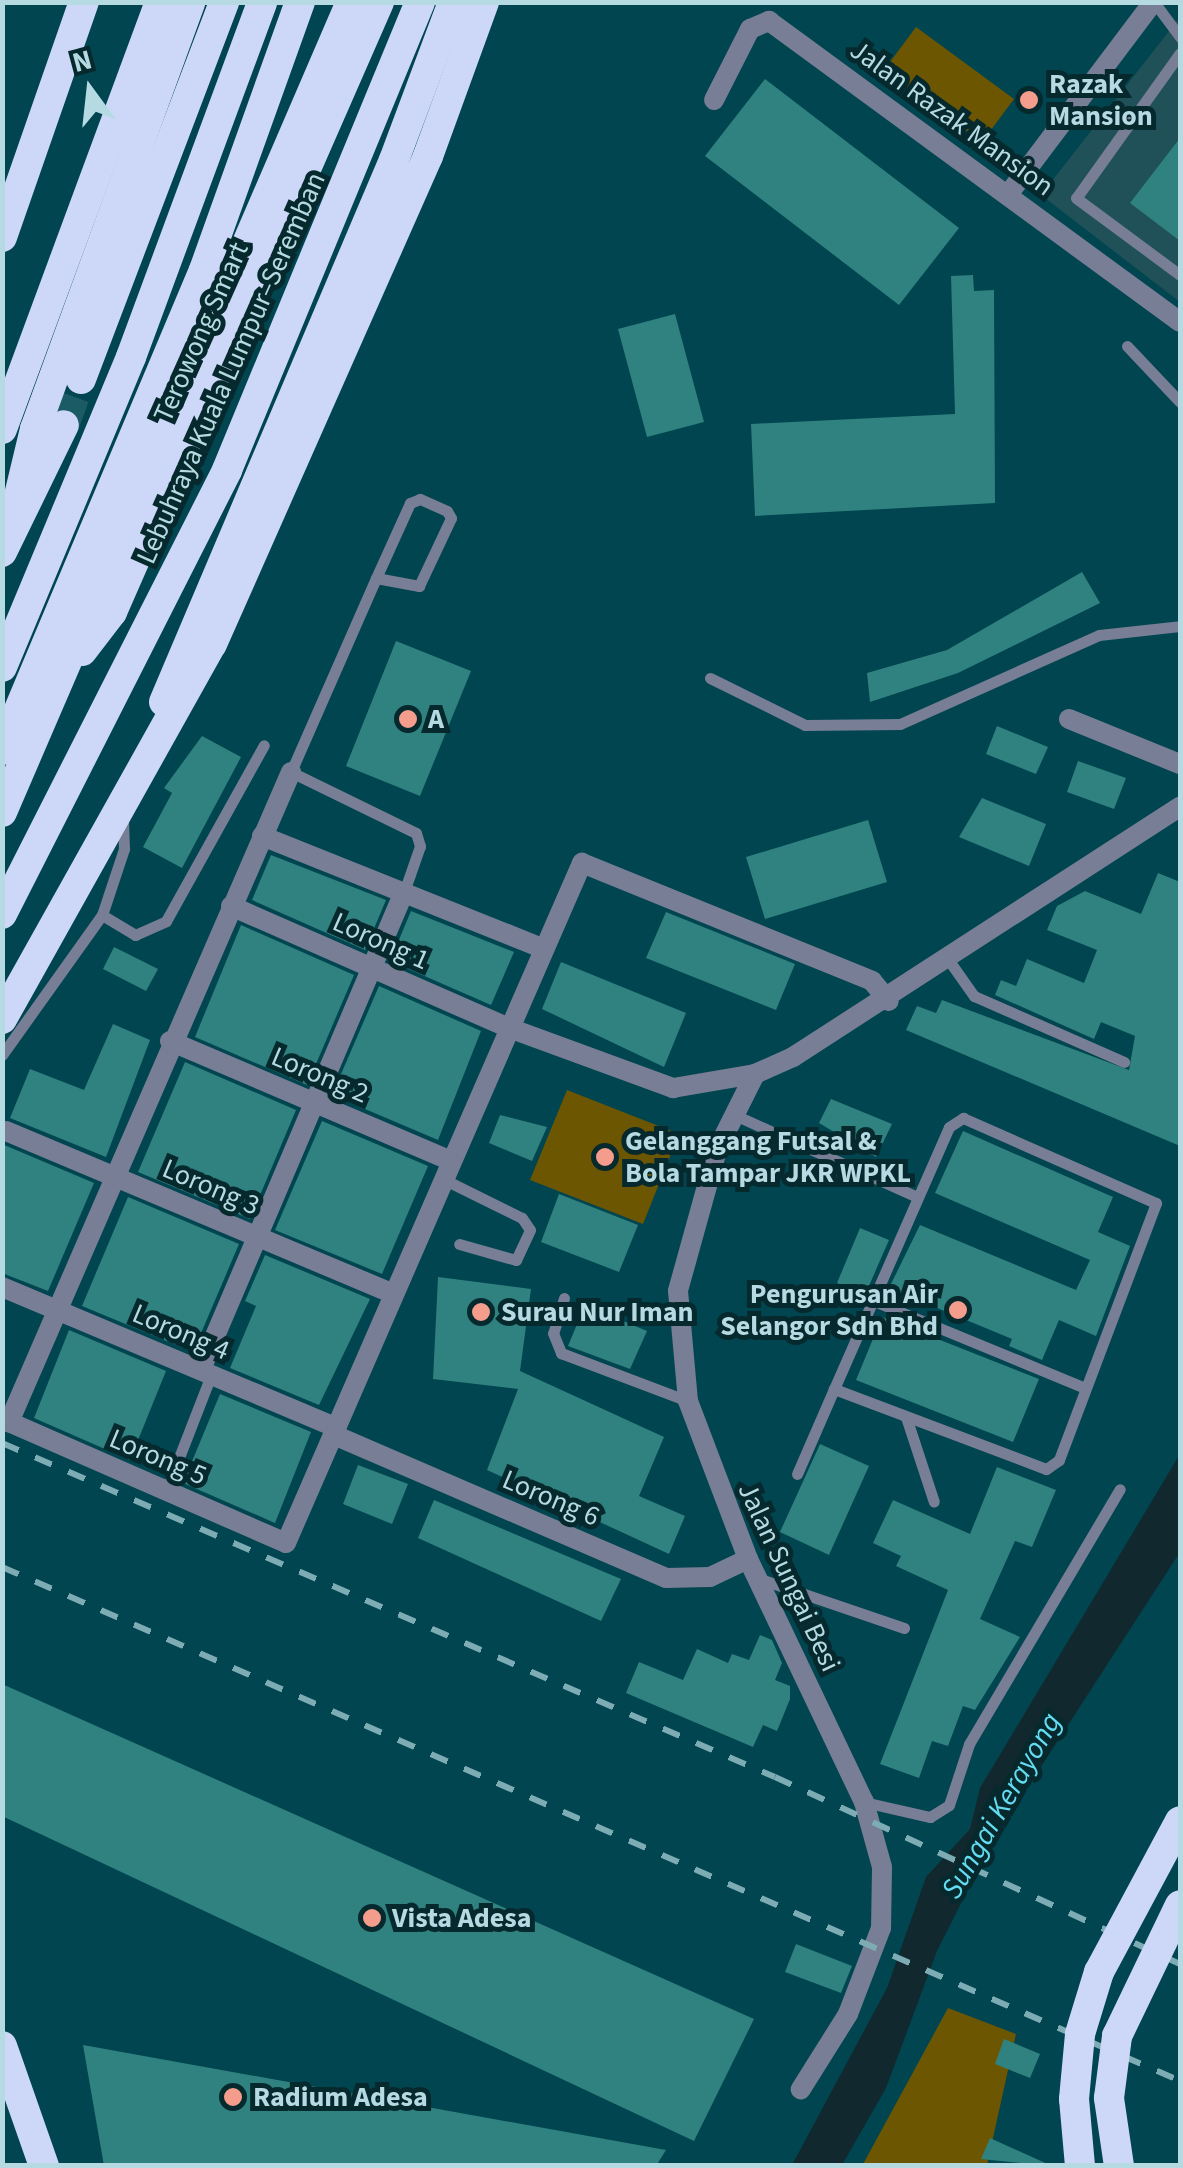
<!DOCTYPE html>
<meta charset="utf-8">
<style>
body{margin:0}
#map{position:relative;width:1183px;height:2168px;overflow:hidden;background:#00454f;font-family:"Source Sans 3",sans-serif}
div>[style]{position:absolute}
[style*='--x']{left:calc(var(--x)*1px);top:calc(var(--y)*1px);width:calc(var(--w)*1px);rotate:calc(var(--a)*1deg)}
.built>*{inset:0;background:#205159}
.green>*{inset:0;background:#6c5602}
.water>*{inset:0;background:#11292e}
.building>*{inset:0;background:#2f827f}
.highway-tunnel>*{height:30px;margin-top:-15px;transform-origin:0;background:repeating-linear-gradient(90deg,#1b5b65 0 30px,transparent 0 45px)}
.lane>*{height:11px;margin:-5.5px;padding:0 5.5px;transform-origin:5.5px;border-radius:5.5px;background:#777e95}
.street>*{height:20px;margin:-10px;padding:0 10px;transform-origin:10px;border-radius:10px;background:#777e95}
.highway>*{height:30px;margin:-15px;padding:0 15px;transform-origin:15px;border-radius:15px;background:#cdd8f9}
.rail>*{height:6px;margin-top:-3px;transform-origin:0;background:repeating-linear-gradient(90deg,#7dacb4 0 18px,transparent 0 36px)}
.highway-bridge>*{height:30px;margin:-15px;padding:0 15px;transform-origin:15px;border-radius:15px;background:#cdd8f9}
.dots>*{width:28px;height:28px;translate:-50% -50%;box-sizing:border-box;border:5px solid #06292e;border-radius:50%}
span{translate:-50% -50%;white-space:nowrap;text-align:center;line-height:1.15;-webkit-text-stroke:10px #06292e;paint-order:stroke}
.poi-label{font-size:28px;color:#b5dae1;font-weight:700}
.left{translate:0 -50%;text-align:left}
.right{translate:-100% -50%;text-align:right}
.street-label{font-size:28px;color:#b5dae1}
.water-label{font-size:30px;color:#63dcf1;font-style:italic}
.frame{position:absolute;inset:0;border:5px solid #b5dae1;pointer-events:none}
.north{position:absolute;left:40px;top:40px;width:100px;height:100px;-webkit-text-stroke:8px #06292e;paint-order:stroke;rotate:345deg;font-size:28px;font-weight:700;line-height:40px;text-align:center;color:#b5dae1}
.north::after{content:'';display:block;margin:auto;width:35px;height:45px;background:#b5dae1;clip-path:polygon(50% 0,100% 100%,50% 72%,0 100%)}
</style>
<div id="map">
<div class="built">
<div style="clip-path:polygon(1180px 17px,1180px 302px,1041px 195px)"></div>
</div>
<div class="green">
<div style="clip-path:polygon(916px 27px,1014px 99px,982px 142px,884px 70px)"></div>
<div style="clip-path:polygon(567px 1090px,679px 1134px,643px 1224px,530px 1180px)"></div>
<div style="clip-path:polygon(948px 2008px,1016px 2034px,987px 2165px,862px 2166px)"></div>
</div>
<div class="water">
<div style="clip-path:polygon(1180px 1454px,1180px 1552px,991px 1844px,937px 1951px,886px 2088px,842px 2165px,792px 2165px,887px 1988px,926px 1877px,970px 1829px,980px 1788px)"></div>
</div>
<div class="building">
<div style="clip-path:polygon(765px 79px,959px 228px,899px 305px,705px 156px)"></div>
<div style="clip-path:polygon(1180px 138px,1180px 241px,1130px 203px)"></div>
<div style="clip-path:polygon(973px 275px,974px 291px,994px 290px,995px 503px,755px 516px,751px 424px,955px 414px,951px 276px)"></div>
<div style="clip-path:polygon(675px 314px,704px 422px,647px 437px,618px 329px)"></div>
<div style="clip-path:polygon(1082px 572px,1100px 603px,958px 673px,870px 702px,867px 673px,947px 650px)"></div>
<div style="clip-path:polygon(396px 641px,471px 671px,420px 796px,346px 766px)"></div>
<div style="clip-path:polygon(997px 726px,1048px 747px,1036px 774px,986px 754px)"></div>
<div style="clip-path:polygon(202px 736px,241px 757px,182px 868px,143px 847px,172px 793px,164px 788px)"></div>
<div style="clip-path:polygon(1078px 761px,1126px 778px,1114px 809px,1067px 792px)"></div>
<div style="clip-path:polygon(982px 798px,1046px 824px,1029px 866px,959px 837px)"></div>
<div style="clip-path:polygon(868px 820px,887px 882px,765px 919px,746px 857px)"></div>
<div style="clip-path:polygon(271px 855px,386px 900px,365px 950px,252px 900px)"></div>
<div style="clip-path:polygon(1158px 873px,1180px 882px,1180px 1146px,906px 1030px,917px 1006px,936px 1013px,942px 1000px,1129px 1070px,1135px 1036px,1101px 1022px,1094px 1039px,995px 995px,1001px 980px,1016px 986px,1027px 959px,1084px 983px,1097px 950px,1047px 930px,1057px 906px,1085px 891px,1141px 914px)"></div>
<div style="clip-path:polygon(411px 911px,514px 952px,491px 1005px,390px 961px)"></div>
<div style="clip-path:polygon(666px 912px,795px 964px,776px 1010px,646px 958px)"></div>
<div style="clip-path:polygon(241px 925px,354px 975px,307px 1085px,195px 1037px)"></div>
<div style="clip-path:polygon(114px 947px,158px 969px,146px 991px,103px 969px)"></div>
<div style="clip-path:polygon(561px 962px,686px 1013px,664px 1067px,542px 1009px)"></div>
<div style="clip-path:polygon(379px 986px,481px 1031px,438px 1140px,332px 1095px)"></div>
<div style="clip-path:polygon(113px 1024px,150px 1040px,106px 1157px,10px 1118px,30px 1069px,84px 1090px)"></div>
<div style="clip-path:polygon(185px 1062px,296px 1110px,250px 1219px,138px 1172px)"></div>
<div style="clip-path:polygon(831px 1099px,892px 1124px,876px 1157px,819px 1123px)"></div>
<div style="clip-path:polygon(500px 1115px,547px 1127px,532px 1161px,489px 1143px)"></div>
<div style="clip-path:polygon(322px 1121px,428px 1166px,382px 1274px,275px 1230px)"></div>
<div style="clip-path:polygon(963px 1131px,1113px 1197px,1098px 1232px,1130px 1246px,1096px 1336px,1059px 1320px,1042px 1360px,1009px 1346px,1012px 1339px,889px 1288px,920px 1225px,1076px 1290px,1090px 1260px,935px 1193px)"></div>
<div style="clip-path:polygon(2px 1144px,94px 1183px,48px 1291px,2px 1273px)"></div>
<div style="clip-path:polygon(559px 1194px,638px 1225px,619px 1272px,541px 1242px)"></div>
<div style="clip-path:polygon(128px 1197px,239px 1244px,193px 1352px,82px 1306px)"></div>
<div style="clip-path:polygon(860px 1228px,889px 1240px,865px 1295px,837px 1283px)"></div>
<div style="clip-path:polygon(265px 1255px,370px 1299px,319px 1405px,230px 1368px,256px 1306px,245px 1301px)"></div>
<div style="clip-path:polygon(438px 1277px,531px 1289px,520px 1371px,664px 1437px,639px 1496px,685px 1516px,669px 1554px,487px 1470px,518px 1389px,433px 1379px)"></div>
<div style="clip-path:polygon(585px 1305px,647px 1331px,630px 1369px,568px 1346px)"></div>
<div style="clip-path:polygon(882px 1317px,1039px 1379px,1013px 1442px,856px 1380px)"></div>
<div style="clip-path:polygon(69px 1330px,166px 1371px,130px 1460px,34px 1418px)"></div>
<div style="clip-path:polygon(220px 1394px,311px 1432px,275px 1523px,183px 1483px)"></div>
<div style="clip-path:polygon(820px 1444px,869px 1466px,829px 1555px,780px 1532px)"></div>
<div style="clip-path:polygon(358px 1465px,408px 1484px,392px 1524px,343px 1504px)"></div>
<div style="clip-path:polygon(997px 1467px,1056px 1490px,1032px 1547px,1015px 1541px,980px 1619px,1020px 1637px,975px 1710px,963px 1706px,948px 1746px,932px 1741px,919px 1778px,880px 1764px,948px 1590px,896px 1566px,901px 1556px,873px 1543px,893px 1500px,970px 1534px)"></div>
<div style="clip-path:polygon(434px 1500px,621px 1579px,601px 1621px,418px 1538px)"></div>
<div style="clip-path:polygon(760px 1635px,772px 1640px,782px 1663px,775px 1680px,790px 1686px,790px 1699px,777px 1731px,763px 1725px,753px 1747px,626px 1693px,639px 1662px,683px 1680px,697px 1649px,728px 1663px,732px 1654px,749px 1660px)"></div>
<div style="clip-path:polygon(2px 1684px,754px 2019px,694px 2141px,2px 1816px)"></div>
<div style="clip-path:polygon(796px 1944px,852px 1966px,841px 1993px,785px 1972px)"></div>
<div style="clip-path:polygon(1004px 2039px,1040px 2054px,1030px 2078px,995px 2064px)"></div>
<div style="clip-path:polygon(83px 2045px,666px 2150px,656px 2166px,104px 2166px)"></div>
<div style="clip-path:polygon(990px 2138px,1052px 2166px,981px 2159px)"></div>
</div>
<div class="highway-tunnel">
<div style="--x:64;--y:425;--w:49;--a:-69.7"></div>
</div>
<div class="lane">
<div style="--x:1154;--y:2;--w:44;--a:53.4"></div>
<div style="--x:1180;--y:53;--w:178;--a:125.6"></div>
<div style="--x:1076;--y:198;--w:129;--a:36.5"></div>
<div style="--x:1127;--y:346;--w:77;--a:46.6"></div>
<div style="--x:376;--y:578;--w:44;--a:10.5"></div>
<div style="--x:419;--y:586;--w:75;--a:-64.8"></div>
<div style="--x:451;--y:518;--w:8;--a:-120"></div>
<div style="--x:447;--y:511;--w:30;--a:-156"></div>
<div style="--x:420;--y:499;--w:11;--a:158"></div>
<div style="--x:410;--y:503;--w:82;--a:114.4"></div>
<div style="--x:376;--y:578;--w:212;--a:113.7"></div>
<div style="--x:291;--y:772;--w:139;--a:26"></div>
<div style="--x:416;--y:833;--w:14;--a:73"></div>
<div style="--x:420;--y:846;--w:49;--a:109.2"></div>
<div style="--x:710;--y:678;--w:106;--a:26.3"></div>
<div style="--x:805;--y:725;--w:95;--a:-0.6"></div>
<div style="--x:900;--y:724;--w:218;--a:-24.1"></div>
<div style="--x:1099;--y:635;--w:81;--a:-6.3"></div>
<div style="--x:102;--y:915;--w:39;--a:31"></div>
<div style="--x:135;--y:935;--w:34;--a:-24"></div>
<div style="--x:166;--y:921;--w:201;--a:-60.9"></div>
<div style="--x:950;--y:962;--w:42;--a:54.8"></div>
<div style="--x:974;--y:996;--w:164;--a:23.7"></div>
<div style="--x:2;--y:1055;--w:172;--a:-54.5"></div>
<div style="--x:102;--y:915;--w:70;--a:-71.6"></div>
<div style="--x:124;--y:849;--w:37;--a:-92"></div>
<div style="--x:737;--y:1116;--w:197;--a:24.2"></div>
<div style="--x:963;--y:1118;--w:211;--a:23.8"></div>
<div style="--x:1156;--y:1203;--w:275;--a:110.7"></div>
<div style="--x:1059;--y:1460;--w:16;--a:145"></div>
<div style="--x:1046;--y:1469;--w:227;--a:-159.3"></div>
<div style="--x:834;--y:1389;--w:286;--a:-66.3"></div>
<div style="--x:949;--y:1127;--w:17;--a:-33"></div>
<div style="--x:441;--y:1178;--w:90;--a:26.3"></div>
<div style="--x:522;--y:1218;--w:14;--a:56"></div>
<div style="--x:530;--y:1230;--w:33;--a:115"></div>
<div style="--x:516;--y:1260;--w:59;--a:-164.3"></div>
<div style="--x:564;--y:1298;--w:37;--a:107"></div>
<div style="--x:553;--y:1333;--w:22;--a:68"></div>
<div style="--x:561;--y:1353;--w:136;--a:20.7"></div>
<div style="--x:874;--y:1301;--w:228;--a:22.4"></div>
<div style="--x:906;--y:1417;--w:89;--a:71.8"></div>
<div style="--x:797;--y:1474;--w:93;--a:-66.5"></div>
<div style="--x:166;--y:1491;--w:124;--a:-68.8"></div>
<div style="--x:763;--y:1580;--w:149;--a:18.8"></div>
<div style="--x:864;--y:1802;--w:68;--a:12.8"></div>
<div style="--x:930;--y:1817;--w:22;--a:-32"></div>
<div style="--x:949;--y:1805;--w:64;--a:-71.8"></div>
<div style="--x:969;--y:1744;--w:296;--a:-59.4"></div>
</div>
<div class="street">
<div style="--x:714;--y:100;--w:80;--a:-63.1"></div>
<div style="--x:750;--y:29;--w:21;--a:-23"></div>
<div style="--x:769;--y:21;--w:509;--a:36.22"></div>
<div style="--x:1010;--y:192;--w:238;--a:-53"></div>
<div style="--x:1069;--y:719;--w:120;--a:22.1"></div>
<div style="--x:291;--y:772;--w:709;--a:113.45"></div>
<div style="--x:9;--y:1422;--w:302;--a:23.6"></div>
<div style="--x:286;--y:1543;--w:742;--a:-66.48"></div>
<div style="--x:582;--y:863;--w:313;--a:22.1"></div>
<div style="--x:872;--y:981;--w:26;--a:50"></div>
<div style="--x:262;--y:836;--w:298;--a:21.8"></div>
<div style="--x:231;--y:906;--w:304;--a:23.7"></div>
<div style="--x:509;--y:1028;--w:175;--a:20.1"></div>
<div style="--x:673;--y:1088;--w:83;--a:-9.7"></div>
<div style="--x:755;--y:1074;--w:42;--a:-24.1"></div>
<div style="--x:793;--y:1057;--w:461;--a:-32.9"></div>
<div style="--x:170;--y:1041;--w:303;--a:23.1"></div>
<div style="--x:755;--y:1074;--w:85;--a:116.6"></div>
<div style="--x:717;--y:1150;--w:146;--a:105.5"></div>
<div style="--x:678;--y:1291;--w:110;--a:84.8"></div>
<div style="--x:688;--y:1401;--w:169;--a:69.2"></div>
<div style="--x:748;--y:1559;--w:269;--a:64.5"></div>
<div style="--x:864;--y:1802;--w:67;--a:74.5"></div>
<div style="--x:882;--y:1867;--w:61;--a:90.9"></div>
<div style="--x:881;--y:1928;--w:92;--a:111"></div>
<div style="--x:848;--y:2014;--w:89;--a:122.1"></div>
<div style="--x:6;--y:1131;--w:420;--a:22.8"></div>
<div style="--x:2;--y:1287;--w:363;--a:22.8"></div>
<div style="--x:201;--y:1369;--w:518;--a:-66.95"></div>
<div style="--x:334;--y:1435;--w:361;--a:23.3"></div>
<div style="--x:666;--y:1578;--w:44;--a:-1.3"></div>
<div style="--x:710;--y:1577;--w:42;--a:-25.3"></div>
</div>
<div class="highway">
<div style="--x:2;--y:237;--w:249;--a:-70.8"></div>
<div style="--x:81;--y:379;--w:403;--a:-69.2"></div>
<div style="--x:2;--y:429;--w:455;--a:-69.7"></div>
<div style="--x:11;--y:529;--w:103;--a:-76.5"></div>
<div style="--x:35;--y:429;--w:454;--a:-70"></div>
<div style="--x:2;--y:552;--w:141;--a:-64"></div>
<div style="--x:82;--y:651;--w:49;--a:-52.4"></div>
<div style="--x:112;--y:612;--w:666;--a:-66.36"></div>
<div style="--x:2;--y:667;--w:336;--a:-67.4"></div>
<div style="--x:131;--y:357;--w:378;--a:-69.7"></div>
<div style="--x:164;--y:702;--w:589;--a:-67.01"></div>
<div style="--x:394;--y:160;--w:169;--a:-69.5"></div>
<div style="--x:2;--y:750;--w:521;--a:-67.18"></div>
<div style="--x:204;--y:270;--w:285;--a:-70.3"></div>
<div style="--x:2;--y:812;--w:882;--a:-66.69"></div>
<div style="--x:2;--y:914;--w:498;--a:-63.1"></div>
<div style="--x:227;--y:470;--w:506;--a:-67.59"></div>
<div style="--x:2;--y:1019;--w:430;--a:-60.8"></div>
<div style="--x:212;--y:644;--w:534;--a:-66.12"></div>
<div style="--x:428;--y:156;--w:164;--a:-70"></div>
<div style="--x:2;--y:2046;--w:127;--a:70.7"></div>
</div>
<div class="rail">
<div style="--x:2;--y:1443;--w:842;--a:23.37"></div>
<div style="--x:775;--y:1777;--w:446;--a:24.8"></div>
<div style="--x:2;--y:1567;--w:1285;--a:23.57"></div>
</div>
<div class="highway-bridge">
<div style="--x:1080;--y:2166;--w:67;--a:-95.1"></div>
<div style="--x:1074;--y:2099;--w:65;--a:-84.7"></div>
<div style="--x:1080;--y:2034;--w:65;--a:-73"></div>
<div style="--x:1099;--y:1972;--w:171;--a:-61.8"></div>
<div style="--x:1119;--y:2166;--w:69;--a:-98.4"></div>
<div style="--x:1109;--y:2098;--w:63;--a:-82.6"></div>
<div style="--x:1117;--y:2036;--w:145;--a:-64.3"></div>
</div>
<div class="dots">
<div style="left:1029px;top:100px;background:#f49d8d"></div>
<div style="left:408px;top:719px;background:#f49d8d"></div>
<div style="left:605px;top:1157px;background:#f49d8d"></div>
<div style="left:958px;top:1310px;background:#f49d8d"></div>
<div style="left:481px;top:1312px;background:#f49d8d"></div>
<div style="left:372px;top:1918px;background:#f49d8d"></div>
<div style="left:233px;top:2097px;background:#f49d8d"></div>
</div>
<div class="poi-label">
<span class="left" style="left:1049px;top:100px">Razak<br>Mansion</span>
<span class="left" style="left:428px;top:719px">A</span>
<span class="left" style="left:625px;top:1157px">Gelanggang Futsal &amp;<br>Bola Tampar JKR WPKL</span>
<span class="right" style="left:938px;top:1310px">Pengurusan Air<br>Selangor Sdn Bhd</span>
<span class="left" style="left:501px;top:1312px">Surau Nur Iman</span>
<span class="left" style="left:392px;top:1918px">Vista Adesa</span>
<span class="left" style="left:253px;top:2097px">Radium Adesa</span>
</div>
<div class="street-label">
<span style="left:952px;top:118px;rotate:36deg">Jalan Razak Mansion</span>
<span style="left:201px;top:332px;rotate:-66deg">Terowong Smart</span>
<span style="left:231px;top:368px;rotate:-66deg">Lebuhraya Kuala Lumpur–Seremban</span>
<span style="left:381px;top:941px;rotate:24deg">Lorong 1</span>
<span style="left:320px;top:1075px;rotate:23deg">Lorong 2</span>
<span style="left:211px;top:1187px;rotate:23deg">Lorong 3</span>
<span style="left:181px;top:1332px;rotate:23deg">Lorong 4</span>
<span style="left:158px;top:1457px;rotate:23deg">Lorong 5</span>
<span style="left:551px;top:1498px;rotate:23deg">Lorong 6</span>
<span style="left:789px;top:1577px;rotate:65deg">Jalan Sungai Besi</span>
</div>
<div class="water-label">
<span style="left:1002px;top:1806px;rotate:-60deg">Sungai Kerayong</span>
</div>
<div class="frame"></div>
<div class="north">N</div>
</div>
